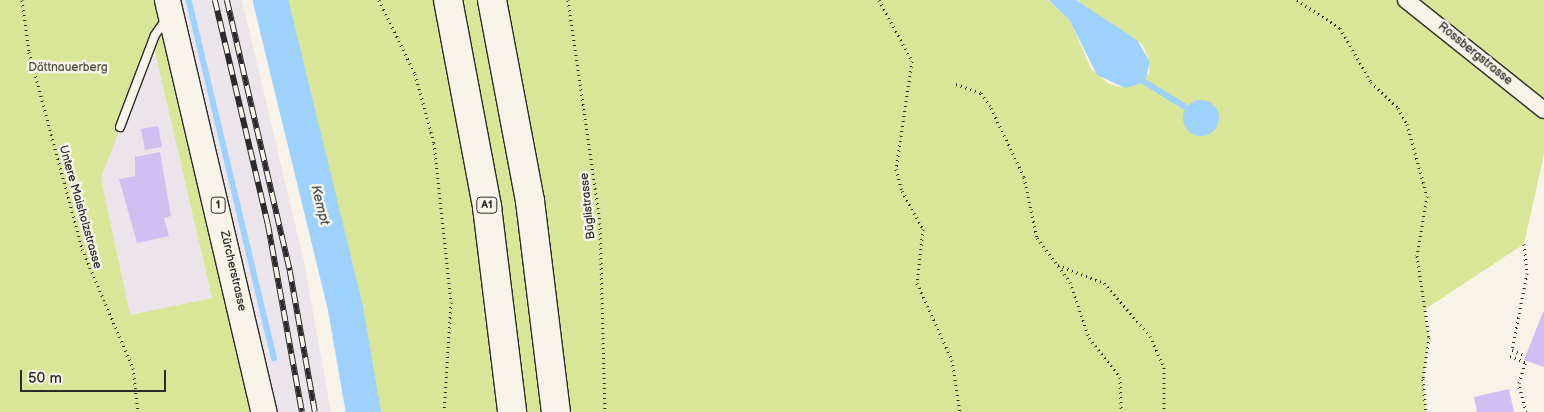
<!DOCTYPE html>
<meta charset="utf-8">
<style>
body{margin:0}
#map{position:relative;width:1544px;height:412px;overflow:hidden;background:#f7f3e8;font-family:"Balsamiq Sans",sans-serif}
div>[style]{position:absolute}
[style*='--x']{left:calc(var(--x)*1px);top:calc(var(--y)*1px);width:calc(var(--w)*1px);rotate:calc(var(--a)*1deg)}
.built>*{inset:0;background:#ebe4eb}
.green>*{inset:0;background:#d9e597}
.water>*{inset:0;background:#9ed2fc}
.round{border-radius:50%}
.stream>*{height:5.5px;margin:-2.75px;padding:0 2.75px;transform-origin:2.75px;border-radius:2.75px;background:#9ed2fc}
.river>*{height:35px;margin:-17.5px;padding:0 17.5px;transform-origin:17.5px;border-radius:17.5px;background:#9ed2fc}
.building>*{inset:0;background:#d0c0f2}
.path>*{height:3px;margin-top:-1.5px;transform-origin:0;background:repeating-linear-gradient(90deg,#2b2b2b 0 1px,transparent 0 5px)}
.roads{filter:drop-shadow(1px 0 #2b2b2b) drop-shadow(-1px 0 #2b2b2b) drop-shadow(0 1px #2b2b2b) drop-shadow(0 -1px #2b2b2b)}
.lane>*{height:8px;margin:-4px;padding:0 4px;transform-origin:4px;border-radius:4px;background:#f7f3e8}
.street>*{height:16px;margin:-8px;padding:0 8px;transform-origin:8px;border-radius:8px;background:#f7f3e8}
.primary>*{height:25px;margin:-12.5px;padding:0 12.5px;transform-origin:12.5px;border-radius:12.5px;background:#f7f3e8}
.highway>*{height:28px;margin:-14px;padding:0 14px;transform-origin:14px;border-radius:14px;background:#f7f3e8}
.rail>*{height:5.5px;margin-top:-2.75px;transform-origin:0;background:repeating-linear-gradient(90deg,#f7f3e8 0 11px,#2b2b2b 0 22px);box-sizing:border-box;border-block:1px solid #2b2b2b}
span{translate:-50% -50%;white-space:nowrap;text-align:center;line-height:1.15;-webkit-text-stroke:5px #f7f3e8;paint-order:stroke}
.shield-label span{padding:1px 4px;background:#f7f3e8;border:1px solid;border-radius:4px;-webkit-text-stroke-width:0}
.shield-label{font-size:11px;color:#2b2b2b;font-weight:700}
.street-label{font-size:12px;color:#2b2b2b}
.park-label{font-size:12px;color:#4e5041}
.water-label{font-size:14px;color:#48555f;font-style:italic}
.scale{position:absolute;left:20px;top:370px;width:146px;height:22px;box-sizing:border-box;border:2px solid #2b2b2b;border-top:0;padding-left:6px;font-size:15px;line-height:18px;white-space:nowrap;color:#2b2b2b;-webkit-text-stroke:4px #f7f3e8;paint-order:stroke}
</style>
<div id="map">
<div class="built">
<div style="clip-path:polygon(181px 0,242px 0,304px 262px,331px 412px,278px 412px)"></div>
<div style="clip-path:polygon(153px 42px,212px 298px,130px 316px,101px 178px)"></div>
</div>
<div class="green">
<div style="clip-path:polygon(evenodd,0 0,167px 0,264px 412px,0 412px,0 0,153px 43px,212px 298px,130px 315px,101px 178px,153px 43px)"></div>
<div style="clip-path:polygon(278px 0,1048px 0,1070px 21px,1091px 69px,1109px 84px,1125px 88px,1149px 74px,1150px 62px,1142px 44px,1076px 0,1544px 0,1544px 154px,1524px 244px,1424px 310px,1429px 337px,1423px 379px,1426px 412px,374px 412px,360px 329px)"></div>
</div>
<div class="water">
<div style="clip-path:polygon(1049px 0,1076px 0,1137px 40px,1150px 62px,1145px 82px,1125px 88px,1097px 75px,1070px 21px)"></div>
<div class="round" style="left:1183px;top:100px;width:36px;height:36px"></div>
</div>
<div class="stream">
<div style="--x:189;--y:0;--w:368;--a:76.6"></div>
<div style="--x:1145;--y:82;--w:46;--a:31.6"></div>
</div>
<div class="river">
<div style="--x:270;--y:0;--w:317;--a:76.3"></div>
<div style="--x:345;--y:308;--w:106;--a:80.2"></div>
</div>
<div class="building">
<div style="clip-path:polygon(158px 126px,162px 147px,145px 150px,141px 129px)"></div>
<div style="clip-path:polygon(160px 152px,171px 216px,164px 218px,169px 236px,137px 243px,119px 179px,135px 176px,135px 157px)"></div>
<div style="clip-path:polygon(1543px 312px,1544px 312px,1544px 367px,1524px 360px)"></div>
<div style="clip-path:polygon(1509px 389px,1514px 412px,1477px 412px,1474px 397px)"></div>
</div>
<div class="path">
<div style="--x:22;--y:0;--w:52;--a:82.3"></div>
<div style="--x:29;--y:52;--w:204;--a:74.9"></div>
<div style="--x:82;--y:249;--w:129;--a:66.8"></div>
<div style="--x:133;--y:368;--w:44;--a:83.5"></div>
<div style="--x:379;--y:0;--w:82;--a:64.1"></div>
<div style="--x:415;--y:74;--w:72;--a:74.6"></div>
<div style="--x:434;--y:143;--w:160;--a:83.9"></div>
<div style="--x:451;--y:302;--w:110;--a:93.6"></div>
<div style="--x:568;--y:0;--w:225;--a:81.8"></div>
<div style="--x:600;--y:223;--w:189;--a:88.5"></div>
<div style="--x:879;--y:0;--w:69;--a:61.6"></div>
<div style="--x:912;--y:61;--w:109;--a:98.4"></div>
<div style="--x:896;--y:169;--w:23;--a:75"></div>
<div style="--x:902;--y:191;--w:43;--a:61.1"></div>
<div style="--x:923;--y:229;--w:54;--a:96.3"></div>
<div style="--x:917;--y:283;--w:85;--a:65.6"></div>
<div style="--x:952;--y:360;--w:53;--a:81.3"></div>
<div style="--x:1297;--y:0;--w:51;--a:33.1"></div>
<div style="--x:1340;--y:28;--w:62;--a:60.1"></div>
<div style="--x:1371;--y:82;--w:37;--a:44"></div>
<div style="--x:1398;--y:108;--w:18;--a:61"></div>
<div style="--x:1407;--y:124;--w:75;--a:74.5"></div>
<div style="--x:1427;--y:196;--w:61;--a:99.5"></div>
<div style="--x:1417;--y:256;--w:82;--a:81.6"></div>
<div style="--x:1429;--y:337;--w:42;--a:98.1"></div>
<div style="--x:1423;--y:379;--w:33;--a:85"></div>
<div style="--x:956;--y:84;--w:27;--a:20"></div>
<div style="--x:981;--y:93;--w:18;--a:56"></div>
<div style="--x:991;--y:108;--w:76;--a:64.4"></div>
<div style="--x:1024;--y:177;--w:62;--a:78"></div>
<div style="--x:1037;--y:238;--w:55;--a:53.1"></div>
<div style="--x:1070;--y:282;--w:59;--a:71.3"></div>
<div style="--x:1089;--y:338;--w:50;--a:51.5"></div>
<div style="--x:1120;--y:377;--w:35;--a:88"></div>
<div style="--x:1524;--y:244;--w:29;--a:84"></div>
<div style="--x:1527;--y:273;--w:78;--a:101"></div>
<div style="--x:1512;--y:350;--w:15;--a:23"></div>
<div style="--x:1058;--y:265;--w:49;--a:21.4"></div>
<div style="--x:1104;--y:283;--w:70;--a:49"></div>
<div style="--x:1150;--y:336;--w:34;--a:66"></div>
<div style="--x:1164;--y:367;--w:45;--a:90"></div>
<div style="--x:1510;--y:356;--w:16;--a:22"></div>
<div style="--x:1526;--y:412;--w:30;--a:-104"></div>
<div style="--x:1519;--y:383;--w:24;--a:-73"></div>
</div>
<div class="roads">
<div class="lane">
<div style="--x:120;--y:127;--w:98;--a:-69.2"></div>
<div style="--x:155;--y:35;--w:19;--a:-55"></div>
</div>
<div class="street">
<div style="--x:1406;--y:0;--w:176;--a:38.6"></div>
</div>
<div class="primary">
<div style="--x:167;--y:0;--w:423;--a:76.8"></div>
</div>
<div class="highway">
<div style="--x:448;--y:0;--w:211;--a:79.3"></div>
<div style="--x:487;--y:207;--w:207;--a:83"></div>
<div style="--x:492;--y:0;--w:205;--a:79.3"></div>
<div style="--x:530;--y:201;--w:213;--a:83"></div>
</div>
</div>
<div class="rail">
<div style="--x:215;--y:0;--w:230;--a:76.7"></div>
<div style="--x:268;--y:224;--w:191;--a:79.7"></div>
<div style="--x:227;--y:0;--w:278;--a:76.9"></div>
<div style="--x:290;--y:271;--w:143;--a:79.9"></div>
</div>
<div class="shield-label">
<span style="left:218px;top:205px">1</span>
<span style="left:487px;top:205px">A1</span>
</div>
<div class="street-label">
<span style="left:1475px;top:54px;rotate:39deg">Rossbergstrasse</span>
<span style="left:588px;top:206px;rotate:-96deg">Büglistrasse</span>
<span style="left:80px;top:207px;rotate:74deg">Untere Maisholzstrasse</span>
<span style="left:233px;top:271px;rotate:77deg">Zürcherstrasse</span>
</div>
<div class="park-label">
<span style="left:68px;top:68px">Dättnauerberg</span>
</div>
<div class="water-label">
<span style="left:320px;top:205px;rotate:76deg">Kempt</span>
</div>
<div class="scale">50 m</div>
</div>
